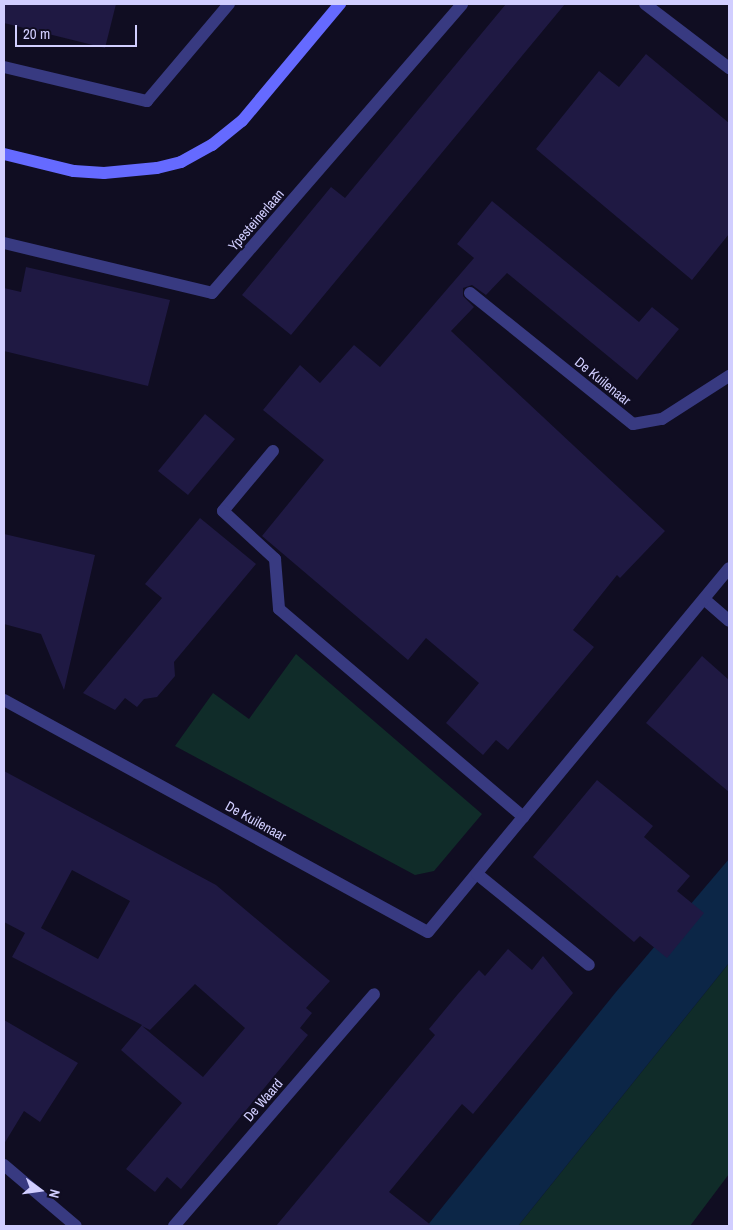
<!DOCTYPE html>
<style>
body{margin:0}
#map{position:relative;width:733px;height:1230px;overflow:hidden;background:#100d22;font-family:"Archivo Narrow",sans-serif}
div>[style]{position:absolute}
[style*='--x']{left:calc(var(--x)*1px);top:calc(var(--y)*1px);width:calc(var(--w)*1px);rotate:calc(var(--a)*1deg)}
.green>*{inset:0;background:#102c29}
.water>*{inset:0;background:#0c2647}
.building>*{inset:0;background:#1f1943}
.street>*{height:12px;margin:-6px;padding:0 6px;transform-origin:6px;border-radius:6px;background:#383a81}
.secondary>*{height:12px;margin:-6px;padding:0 6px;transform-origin:6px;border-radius:6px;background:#656aff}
span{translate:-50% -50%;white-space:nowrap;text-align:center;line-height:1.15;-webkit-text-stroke:4px #100d22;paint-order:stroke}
.street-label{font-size:14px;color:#d1ceff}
.frame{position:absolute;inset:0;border:5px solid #d1ceff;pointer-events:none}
.north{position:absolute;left:15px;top:1165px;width:50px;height:50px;-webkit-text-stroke:4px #100d22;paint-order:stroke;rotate:104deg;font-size:14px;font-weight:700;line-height:20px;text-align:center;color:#d1ceff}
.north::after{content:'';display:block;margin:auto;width:18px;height:22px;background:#d1ceff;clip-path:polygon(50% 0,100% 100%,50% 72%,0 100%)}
.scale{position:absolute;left:15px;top:25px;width:122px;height:22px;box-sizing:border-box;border:2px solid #d1ceff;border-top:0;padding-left:6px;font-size:15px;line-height:18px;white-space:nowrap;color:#d1ceff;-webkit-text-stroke:4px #100d22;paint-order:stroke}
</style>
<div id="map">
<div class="green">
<div style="clip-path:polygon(296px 654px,482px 814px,434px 871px,415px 875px,175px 746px,213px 693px,249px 719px)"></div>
<div style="clip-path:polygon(729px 963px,729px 1174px,690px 1226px,518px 1226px)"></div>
</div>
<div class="water">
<div style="clip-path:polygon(729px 859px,729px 963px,518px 1226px,427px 1226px,616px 992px)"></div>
</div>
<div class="building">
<div style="clip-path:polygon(4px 4px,116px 4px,105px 48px,4px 23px)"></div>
<div style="clip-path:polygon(506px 4px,565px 4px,291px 335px,242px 295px,331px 187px,345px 198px)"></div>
<div style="clip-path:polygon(646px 54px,729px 123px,729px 234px,692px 280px,536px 149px,599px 71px,619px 87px)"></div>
<div style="clip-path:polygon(492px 201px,639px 322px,652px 307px,679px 329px,637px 380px,507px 273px,486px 295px,472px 285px,463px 288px,463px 296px,474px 307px,451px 331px,665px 531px,620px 578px,617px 575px,573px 630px,594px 647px,508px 750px,496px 740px,483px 755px,446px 723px,479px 683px,426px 638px,408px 660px,262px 536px,324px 460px,263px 410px,300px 365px,320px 383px,354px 345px,380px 367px,474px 258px,457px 244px)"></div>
<div style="clip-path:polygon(26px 267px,170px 300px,148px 386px,4px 351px,4px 288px,21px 292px)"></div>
<div style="clip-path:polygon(205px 414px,235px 439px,188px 495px,158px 471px)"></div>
<div style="clip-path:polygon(200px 518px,256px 564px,174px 662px,175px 676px,157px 697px,144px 699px,137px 707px,125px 698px,115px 710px,83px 693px,162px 598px,145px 584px)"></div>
<div style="clip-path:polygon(4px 534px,95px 555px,64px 690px,41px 634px,4px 624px)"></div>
<div style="clip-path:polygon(702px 656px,729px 680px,729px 792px,646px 723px)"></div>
<div style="clip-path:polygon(evenodd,4px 771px,216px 885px,330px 981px,306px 1008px,312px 1013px,300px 1028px,308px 1035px,181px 1189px,167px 1177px,155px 1192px,126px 1169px,182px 1103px,121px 1050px,142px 1025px,12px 957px,25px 933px,4px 922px,4px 771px,72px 870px,130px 901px,98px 959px,41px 928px,72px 870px,4px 771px,195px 984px,245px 1028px,203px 1077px,142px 1026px,150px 1030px,195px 984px)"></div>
<div style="clip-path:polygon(597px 780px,653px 826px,644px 837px,690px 876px,677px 891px,704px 913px,667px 958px,640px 936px,634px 942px,533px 857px)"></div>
<div style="clip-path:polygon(508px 949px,532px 970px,543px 956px,573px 993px,473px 1114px,462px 1104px,389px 1192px,432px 1226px,276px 1226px,435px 1035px,429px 1029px,458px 994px,479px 970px,485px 976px)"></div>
<div style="clip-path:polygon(4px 1020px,78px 1063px,40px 1122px,24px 1111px,4px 1144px)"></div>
</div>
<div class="street">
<div style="--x:645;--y:4;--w:106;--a:37.3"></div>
<div style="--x:4;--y:67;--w:147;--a:13.4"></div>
<div style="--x:147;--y:101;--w:127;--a:-49.8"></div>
<div style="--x:4;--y:243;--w:214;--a:13.5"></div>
<div style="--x:212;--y:293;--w:382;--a:-49.1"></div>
<div style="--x:470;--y:293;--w:209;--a:38.8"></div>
<div style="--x:633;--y:424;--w:29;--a:-10"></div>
<div style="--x:662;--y:419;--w:80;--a:-32.7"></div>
<div style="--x:273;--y:451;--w:78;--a:129.8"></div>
<div style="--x:223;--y:511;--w:71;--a:42.7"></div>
<div style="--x:275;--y:559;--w:50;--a:85.4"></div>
<div style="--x:279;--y:609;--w:321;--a:40.4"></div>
<div style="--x:704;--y:599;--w:33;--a:41"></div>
<div style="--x:4;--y:700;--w:483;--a:28.7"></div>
<div style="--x:428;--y:932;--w:472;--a:-50.4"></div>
<div style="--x:477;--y:874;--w:144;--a:39.1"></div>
<div style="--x:4;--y:1165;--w:94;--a:40.3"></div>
<div style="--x:174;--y:1226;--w:306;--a:-49.2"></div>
</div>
<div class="secondary">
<div style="--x:4;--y:154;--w:72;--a:13.7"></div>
<div style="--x:74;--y:171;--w:30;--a:4"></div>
<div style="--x:104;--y:173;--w:53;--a:-5.4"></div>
<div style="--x:157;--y:168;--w:25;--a:-14"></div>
<div style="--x:181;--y:162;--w:35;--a:-29"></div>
<div style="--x:212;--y:145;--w:38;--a:-39"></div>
<div style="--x:242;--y:121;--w:153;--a:-50.1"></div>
</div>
<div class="street-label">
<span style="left:256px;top:220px;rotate:-49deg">Ypesteinerlaan</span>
<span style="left:603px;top:381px;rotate:39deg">De Kuilenaar</span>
<span style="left:256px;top:821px;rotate:29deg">De Kuilenaar</span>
<span style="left:263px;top:1100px;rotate:-49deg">De Waard</span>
</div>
<div class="frame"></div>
<div class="north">N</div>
<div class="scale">20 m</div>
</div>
